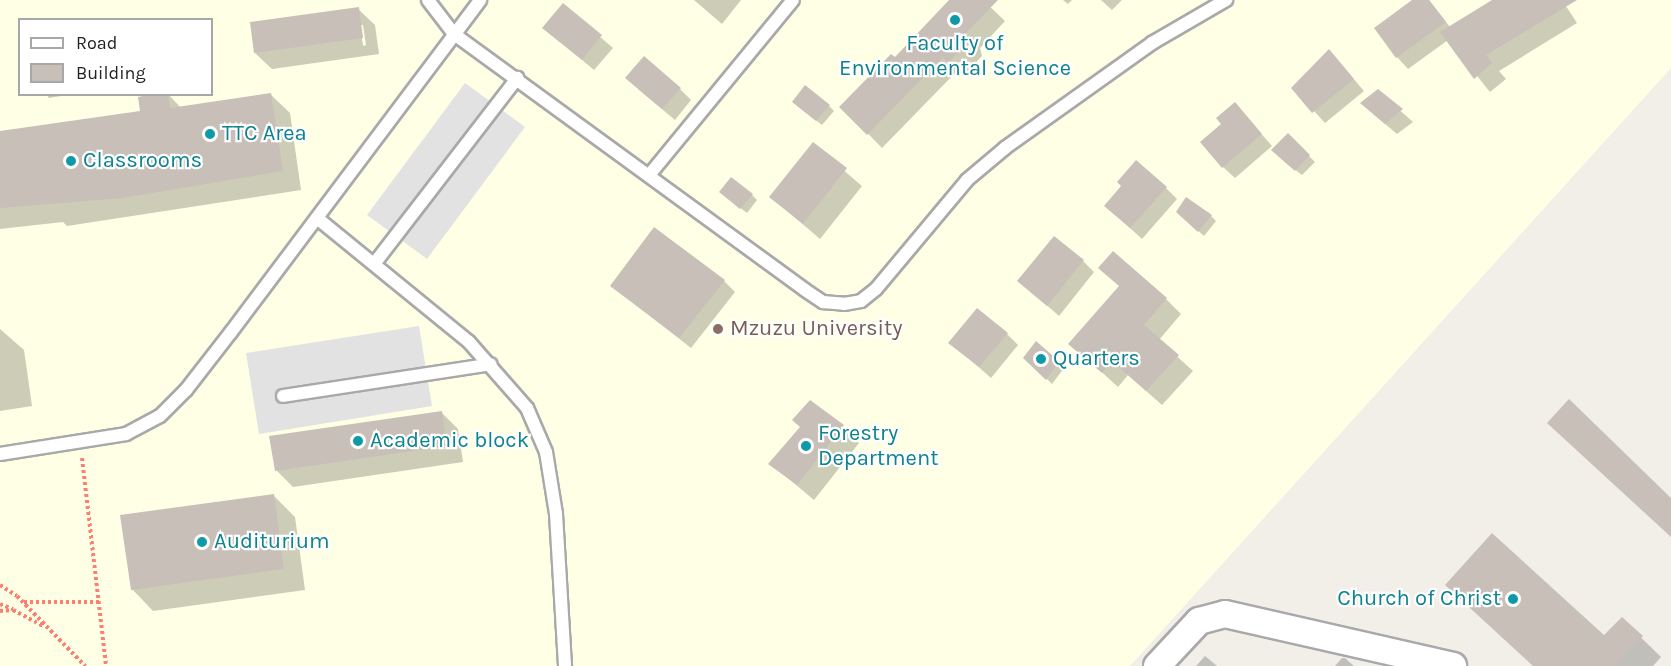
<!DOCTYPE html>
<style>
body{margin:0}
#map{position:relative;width:1671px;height:666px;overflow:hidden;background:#f2efe9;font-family:Karla,sans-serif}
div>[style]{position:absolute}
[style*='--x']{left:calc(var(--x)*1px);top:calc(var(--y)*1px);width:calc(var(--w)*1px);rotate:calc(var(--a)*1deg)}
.education>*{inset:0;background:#ffffe5}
.parking>*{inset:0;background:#e2e2e2}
.shadow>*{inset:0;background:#0003}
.building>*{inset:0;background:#c7bfb8}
.path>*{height:4px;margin-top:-2px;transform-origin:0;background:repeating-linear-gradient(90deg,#fa8072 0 3px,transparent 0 6px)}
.roads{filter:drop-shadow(2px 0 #a9a9a9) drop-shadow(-2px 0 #a9a9a9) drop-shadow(0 2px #a9a9a9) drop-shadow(0 -2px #a9a9a9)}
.service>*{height:12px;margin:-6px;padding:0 6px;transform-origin:6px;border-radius:6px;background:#fff}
.minor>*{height:26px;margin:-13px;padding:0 13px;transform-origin:13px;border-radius:13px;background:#fff}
.dots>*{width:16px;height:16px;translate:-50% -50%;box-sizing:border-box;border:3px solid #fff;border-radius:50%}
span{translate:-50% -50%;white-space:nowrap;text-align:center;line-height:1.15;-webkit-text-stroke:4.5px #fff;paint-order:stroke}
.culture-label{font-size:22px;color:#0d838f}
.left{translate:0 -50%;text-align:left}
.right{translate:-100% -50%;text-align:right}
.education-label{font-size:22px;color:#785e54}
.legend{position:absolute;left:18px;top:18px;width:195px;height:78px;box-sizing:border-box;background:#fff;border:2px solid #a7a7a7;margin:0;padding:8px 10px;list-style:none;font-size:18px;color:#222}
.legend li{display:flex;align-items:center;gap:12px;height:30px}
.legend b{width:30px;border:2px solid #a7a7a7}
</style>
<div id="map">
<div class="education">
<div style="clip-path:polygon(evenodd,0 0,1671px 0,1671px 68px,1130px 666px,0 666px,0 0,20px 20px,212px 20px,212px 94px,20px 94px,20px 20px)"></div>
</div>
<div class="parking">
<div style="clip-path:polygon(465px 83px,525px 127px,427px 259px,367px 215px)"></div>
<div style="clip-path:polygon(419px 326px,432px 406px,259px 434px,246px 353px)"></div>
</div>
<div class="shadow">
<div style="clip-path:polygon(694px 0,741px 0,722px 24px)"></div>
<div style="clip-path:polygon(951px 0,983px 0,1005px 21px,980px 48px,982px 56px,963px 76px,958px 70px,882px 148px,842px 107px,895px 60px)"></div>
<div style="clip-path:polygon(1063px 0,1072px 0,1068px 4px)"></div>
<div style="clip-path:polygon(1101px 0,1122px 0,1112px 10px)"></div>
<div style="clip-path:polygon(1415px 0,1429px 0,1450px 27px,1495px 0,1562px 0,1577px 23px,1499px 71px,1506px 79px,1490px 92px,1448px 40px,1408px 69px,1397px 57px,1376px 29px)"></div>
<div style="clip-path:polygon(563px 5px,613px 48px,594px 70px,544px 28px)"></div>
<div style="clip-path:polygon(evenodd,358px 9px,375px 25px,379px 54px,272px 69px,255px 53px,358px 9px,360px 25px,363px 25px,366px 45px,363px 46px,360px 25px)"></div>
<div style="clip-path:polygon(1340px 63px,1364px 91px,1325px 123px,1293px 88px)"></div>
<div style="clip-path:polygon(638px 89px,680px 89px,691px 100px,675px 120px)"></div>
<div style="clip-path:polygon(1378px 91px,1413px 122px,1397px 134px,1373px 114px)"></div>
<div style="clip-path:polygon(46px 94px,73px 94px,49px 98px)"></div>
<div style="clip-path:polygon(168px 94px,181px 108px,270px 94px,290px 113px,301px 190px,67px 226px,63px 222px,0 229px,0 132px,142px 112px)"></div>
<div style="clip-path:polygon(1235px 104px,1272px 146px,1235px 178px,1223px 167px,1223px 124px)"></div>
<div style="clip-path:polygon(829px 106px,834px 111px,822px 125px,799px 107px)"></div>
<div style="clip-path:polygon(1288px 135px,1315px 162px,1302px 175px,1278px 156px)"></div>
<div style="clip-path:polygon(813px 144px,862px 186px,820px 239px,771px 197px)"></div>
<div style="clip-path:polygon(1166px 188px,1177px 199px,1142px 239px,1106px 206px)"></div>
<div style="clip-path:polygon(752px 195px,757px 200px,747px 213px,726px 197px)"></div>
<div style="clip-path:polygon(1211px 216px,1216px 221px,1204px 236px,1183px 217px)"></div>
<div style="clip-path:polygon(1083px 261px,1094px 272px,1059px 316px,1019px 281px)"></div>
<div style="clip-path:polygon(724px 281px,735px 292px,691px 348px,612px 286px)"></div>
<div style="clip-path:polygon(1166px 299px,1181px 314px,1159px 340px,1193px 371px,1162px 405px,1128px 375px,1118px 387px,1071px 344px)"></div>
<div style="clip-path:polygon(0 329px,24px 350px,32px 406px,0 411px)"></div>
<div style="clip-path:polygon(1007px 334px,1018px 345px,991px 378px,950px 342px)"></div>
<div style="clip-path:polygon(1036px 343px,1064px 368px,1052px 384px,1025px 358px)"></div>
<div style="clip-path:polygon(811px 402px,859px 443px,814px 500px,771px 464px,801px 428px)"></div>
<div style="clip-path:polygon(441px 412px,458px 429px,463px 462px,293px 487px,276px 470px)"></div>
<div style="clip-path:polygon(274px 496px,295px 517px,305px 590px,153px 611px,132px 589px)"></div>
<div style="clip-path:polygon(1622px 619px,1661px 657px,1653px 666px,1534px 666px,1604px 637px)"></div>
<div style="clip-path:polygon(1205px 656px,1217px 666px,1196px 666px)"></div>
<div style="clip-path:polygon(1342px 658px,1345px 658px,1354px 666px,1335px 666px)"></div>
</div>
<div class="building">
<div style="clip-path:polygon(949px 0,998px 0,966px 33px,968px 41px,948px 63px,943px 57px,867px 135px,839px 107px,891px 54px,895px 57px)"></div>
<div style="clip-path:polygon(1412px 0,1429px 0,1446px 22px,1396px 58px,1374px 28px)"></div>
<div style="clip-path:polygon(1492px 0,1577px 0,1486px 55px,1492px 63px,1474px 79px,1440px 32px)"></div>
<div style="clip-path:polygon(563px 3px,602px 35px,582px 60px,542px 28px)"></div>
<div style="clip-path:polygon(359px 7px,363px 38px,254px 53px,250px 22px)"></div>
<div style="clip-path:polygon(1329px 49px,1354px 79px,1312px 113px,1291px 88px)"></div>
<div style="clip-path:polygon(644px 56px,681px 88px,662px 109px,625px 78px)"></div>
<div style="clip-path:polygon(805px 85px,830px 105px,816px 121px,792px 102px)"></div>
<div style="clip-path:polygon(1378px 89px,1403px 109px,1385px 124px,1360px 103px)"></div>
<div style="clip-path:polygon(271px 93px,283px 171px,122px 198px,0 208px,0 131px,140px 111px,138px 97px,152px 94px,168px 94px,170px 108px)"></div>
<div style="clip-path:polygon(1235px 102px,1262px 134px,1222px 168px,1200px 142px,1221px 124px,1216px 118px)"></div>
<div style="clip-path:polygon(1288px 133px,1310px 155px,1295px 171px,1271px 150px)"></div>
<div style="clip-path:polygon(813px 142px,847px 168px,803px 224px,769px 197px)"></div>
<div style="clip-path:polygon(1136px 160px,1167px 187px,1130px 228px,1104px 206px,1121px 186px,1117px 182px)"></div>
<div style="clip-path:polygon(731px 177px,753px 194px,740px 209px,719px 192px)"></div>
<div style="clip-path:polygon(1186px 197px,1212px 215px,1198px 232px,1176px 212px)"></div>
<div style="clip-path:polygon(654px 227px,725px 280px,679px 338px,610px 286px)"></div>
<div style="clip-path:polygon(1054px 236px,1084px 260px,1047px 306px,1017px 281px)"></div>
<div style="clip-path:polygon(1113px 251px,1167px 298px,1144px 325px,1179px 355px,1146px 391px,1112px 361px,1102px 373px,1068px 344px,1119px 286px,1098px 268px)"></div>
<div style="clip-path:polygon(977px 308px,1008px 333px,979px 367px,948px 343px)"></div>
<div style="clip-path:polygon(1036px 341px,1059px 361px,1046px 380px,1023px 358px)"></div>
<div style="clip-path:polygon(1569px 399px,1671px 498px,1671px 537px,1547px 423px)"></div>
<div style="clip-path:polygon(810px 400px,844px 425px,797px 485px,768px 464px,800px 427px,792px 420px)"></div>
<div style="clip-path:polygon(442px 411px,447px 446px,275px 471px,269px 436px)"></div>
<div style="clip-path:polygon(274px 494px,284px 569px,131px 590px,120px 515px)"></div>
<div style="clip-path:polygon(1492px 533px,1604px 635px,1622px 617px,1643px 636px,1614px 666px,1533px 666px,1445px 585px)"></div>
</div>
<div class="path">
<div style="--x:82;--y:458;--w:209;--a:83.4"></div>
<div style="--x:0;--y:585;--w:20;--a:33"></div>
<div style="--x:17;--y:596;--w:98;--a:45.8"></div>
<div style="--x:24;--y:602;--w:75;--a:0"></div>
<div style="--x:0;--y:604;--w:14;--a:21"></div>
<div style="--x:0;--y:611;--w:13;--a:-4"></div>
<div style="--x:13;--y:610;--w:34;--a:28"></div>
</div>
<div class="roads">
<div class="service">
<div style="--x:428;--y:0;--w:43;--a:52.6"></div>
<div style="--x:454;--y:34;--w:434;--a:36.1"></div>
<div style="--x:805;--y:290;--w:22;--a:34"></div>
<div style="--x:823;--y:302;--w:21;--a:5"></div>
<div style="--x:844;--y:304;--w:17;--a:-10"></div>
<div style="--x:861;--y:301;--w:19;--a:-39"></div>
<div style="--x:876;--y:289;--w:142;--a:-50.1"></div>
<div style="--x:967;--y:180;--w:50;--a:-40.1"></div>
<div style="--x:1005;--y:148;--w:181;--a:-35.5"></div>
<div style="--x:1152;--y:43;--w:86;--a:-30.2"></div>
<div style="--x:650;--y:174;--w:225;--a:-50.6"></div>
<div style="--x:317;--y:218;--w:196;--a:39.2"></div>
<div style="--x:469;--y:342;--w:88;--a:48.7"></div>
<div style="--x:527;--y:408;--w:48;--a:66.6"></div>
<div style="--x:546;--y:452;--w:63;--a:80.8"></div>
<div style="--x:556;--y:514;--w:152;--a:86.6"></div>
<div style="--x:374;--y:264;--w:235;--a:-52.4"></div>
<div style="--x:283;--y:396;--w:210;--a:-8.7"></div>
<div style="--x:0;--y:454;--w:128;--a:-9"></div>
<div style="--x:126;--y:434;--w:38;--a:-28"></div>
<div style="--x:160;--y:416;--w:37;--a:-45"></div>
<div style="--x:186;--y:390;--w:73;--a:-52.2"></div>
<div style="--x:231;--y:332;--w:415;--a:-53.1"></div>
</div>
<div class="minor">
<div style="--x:1157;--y:666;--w:62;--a:-47"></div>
<div style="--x:1199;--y:621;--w:27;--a:-15"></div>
<div style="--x:1225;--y:614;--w:234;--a:12.8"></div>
</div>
</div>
<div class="dots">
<div style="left:955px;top:20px;background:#0f9aa8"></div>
<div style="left:210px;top:134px;background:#0f9aa8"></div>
<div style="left:71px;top:161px;background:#0f9aa8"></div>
<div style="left:718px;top:329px;background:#8d6e63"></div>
<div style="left:1041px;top:359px;background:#0f9aa8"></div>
<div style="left:358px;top:441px;background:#0f9aa8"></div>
<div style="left:806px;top:446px;background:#0f9aa8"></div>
<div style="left:202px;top:542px;background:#0f9aa8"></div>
<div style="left:1513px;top:599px;background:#0f9aa8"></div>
</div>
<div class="culture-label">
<span style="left:955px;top:56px">Faculty of<br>Environmental Science</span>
<span class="left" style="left:222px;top:134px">TTC Area</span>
<span class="left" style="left:83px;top:161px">Classrooms</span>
<span class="left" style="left:1053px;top:359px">Quarters</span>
<span class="left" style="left:818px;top:446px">Forestry<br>Department</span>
<span class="left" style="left:370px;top:441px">Academic block</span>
<span class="left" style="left:214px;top:542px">Auditurium</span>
<span class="right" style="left:1501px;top:599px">Church of Christ</span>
</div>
<div class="education-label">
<span class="left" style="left:730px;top:329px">Mzuzu University</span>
</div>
<ul class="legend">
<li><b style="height:8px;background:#fff"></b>Road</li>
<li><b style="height:16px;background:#c7bfb8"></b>Building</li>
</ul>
</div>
